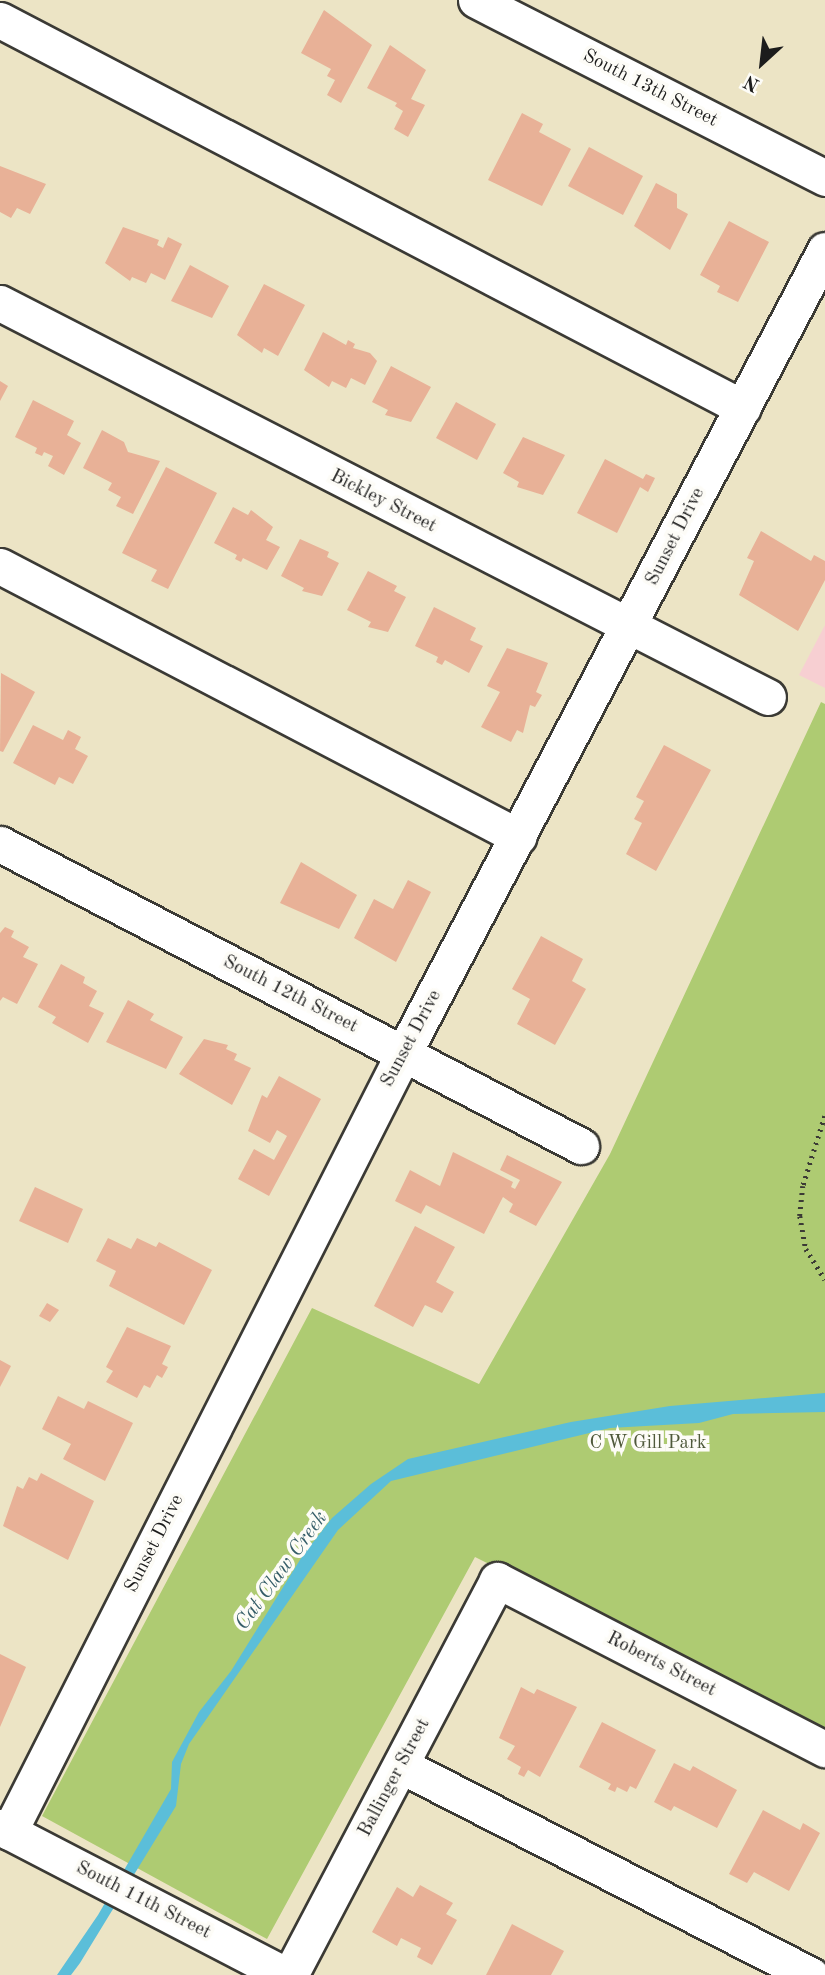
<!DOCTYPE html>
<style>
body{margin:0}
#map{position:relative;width:825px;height:1975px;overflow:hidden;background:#ece4c5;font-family:"Old Standard TT",serif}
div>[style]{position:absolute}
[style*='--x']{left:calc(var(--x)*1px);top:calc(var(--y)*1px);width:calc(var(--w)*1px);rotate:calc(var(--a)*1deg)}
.built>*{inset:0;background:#f7cfd2}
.green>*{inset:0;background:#aecb72}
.water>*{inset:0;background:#5bbed9}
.building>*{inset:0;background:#e8b197}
.path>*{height:4.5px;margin-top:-2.25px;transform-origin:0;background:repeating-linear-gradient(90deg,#3b3a35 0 2px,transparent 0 7px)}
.roads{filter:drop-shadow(2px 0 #3b3a35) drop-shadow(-2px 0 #3b3a35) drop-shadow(0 2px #3b3a35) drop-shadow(0 -2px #3b3a35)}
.minor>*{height:35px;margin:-17.5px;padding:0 17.5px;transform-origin:17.5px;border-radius:17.5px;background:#fff}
span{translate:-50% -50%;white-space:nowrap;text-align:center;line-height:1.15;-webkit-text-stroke:7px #fdfcf7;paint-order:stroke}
.street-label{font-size:19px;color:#1c1c1c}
.park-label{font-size:19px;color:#4f593a}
.water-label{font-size:21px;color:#355d68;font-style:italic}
.north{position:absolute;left:727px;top:28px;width:70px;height:70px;-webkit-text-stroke:5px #fdfcf7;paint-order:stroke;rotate:207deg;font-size:19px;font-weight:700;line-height:28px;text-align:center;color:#1c1c1c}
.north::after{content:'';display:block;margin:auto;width:24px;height:32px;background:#1c1c1c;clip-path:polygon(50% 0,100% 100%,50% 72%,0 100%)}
</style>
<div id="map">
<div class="built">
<div style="clip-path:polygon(825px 625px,825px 688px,799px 675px)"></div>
</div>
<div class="green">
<div style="clip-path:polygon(821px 702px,825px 704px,825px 1731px,475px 1557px,267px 1939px,42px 1816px,312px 1308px,479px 1384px,610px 1154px)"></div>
</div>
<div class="water">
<div style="clip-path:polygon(825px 1393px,825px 1412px,733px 1414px,699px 1423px,610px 1428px,391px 1481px,338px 1530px,189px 1744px,181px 1764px,176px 1806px,80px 1963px,71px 1975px,57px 1975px,98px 1915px,171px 1789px,172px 1762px,199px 1712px,231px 1671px,303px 1555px,332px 1518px,371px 1484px,408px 1459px,571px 1422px,670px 1406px)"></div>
</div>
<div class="building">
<div style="clip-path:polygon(324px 10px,372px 45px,341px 103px,327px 95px,335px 80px,327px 76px,331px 69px,301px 53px)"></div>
<div style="clip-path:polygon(390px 45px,426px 70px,411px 99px,425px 105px,408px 137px,394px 129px,403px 111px,395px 106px,397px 103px,367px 88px)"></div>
<div style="clip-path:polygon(522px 113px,543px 124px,539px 132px,571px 149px,542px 206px,488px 180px)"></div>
<div style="clip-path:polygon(589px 147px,643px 176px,623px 215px,568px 186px)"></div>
<div style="clip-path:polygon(0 166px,46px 184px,30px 214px,17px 208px,11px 218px,0 212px)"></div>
<div style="clip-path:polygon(656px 183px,677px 194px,677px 208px,688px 214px,670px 250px,634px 226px)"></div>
<div style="clip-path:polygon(729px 221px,769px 242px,738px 302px,717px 292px,720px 286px,700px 275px)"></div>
<div style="clip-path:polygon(123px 227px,159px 240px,157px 245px,163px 248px,168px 237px,182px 244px,165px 280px,151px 273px,146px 283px,132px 277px,130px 281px,105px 263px)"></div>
<div style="clip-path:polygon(190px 265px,229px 286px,212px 318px,171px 301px)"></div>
<div style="clip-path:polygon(264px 284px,305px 305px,278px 356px,264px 348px,262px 353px,237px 335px)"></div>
<div style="clip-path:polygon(323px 332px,346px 345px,348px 340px,355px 344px,353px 348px,370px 353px,377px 361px,365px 385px,351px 378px,346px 388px,332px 381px,329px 387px,304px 370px)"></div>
<div style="clip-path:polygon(391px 366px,431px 387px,411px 422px,385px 415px,388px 410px,372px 402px)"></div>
<div style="clip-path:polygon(0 381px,8px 386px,0 401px)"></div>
<div style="clip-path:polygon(33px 400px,74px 421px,67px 435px,81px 443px,64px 475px,48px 466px,53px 456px,44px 452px,42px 456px,35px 453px,37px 448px,15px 437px)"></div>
<div style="clip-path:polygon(456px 402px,496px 424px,477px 460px,436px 438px)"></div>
<div style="clip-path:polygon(102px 430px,124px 442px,128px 452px,160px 461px,133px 514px,116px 506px,121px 497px,108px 490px,112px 483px,83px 468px)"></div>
<div style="clip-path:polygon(523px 437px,565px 455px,543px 495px,517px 487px,519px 482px,503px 473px)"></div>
<div style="clip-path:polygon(605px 459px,643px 479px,646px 474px,655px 478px,648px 492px,640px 487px,617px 533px,577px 513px)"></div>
<div style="clip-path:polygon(166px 467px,217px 493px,168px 589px,151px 581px,157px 570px,122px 553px)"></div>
<div style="clip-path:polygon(233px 507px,248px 515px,251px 510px,273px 527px,266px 540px,280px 547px,267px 570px,243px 558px,241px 562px,235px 559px,237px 555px,214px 543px)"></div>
<div style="clip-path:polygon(761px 531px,811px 561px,814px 555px,825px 561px,825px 580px,798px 631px,739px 595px,754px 561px,747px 558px)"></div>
<div style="clip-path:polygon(300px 539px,329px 552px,327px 557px,339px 563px,322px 596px,302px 591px,304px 588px,281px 576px)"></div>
<div style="clip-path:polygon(368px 571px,397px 586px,394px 591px,406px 597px,388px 632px,368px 627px,371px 622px,347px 610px)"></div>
<div style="clip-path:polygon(434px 607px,476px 628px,470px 640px,483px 646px,469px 673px,445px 660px,442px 665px,436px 662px,438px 657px,415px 646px)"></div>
<div style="clip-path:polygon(507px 648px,548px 663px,536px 692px,542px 695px,535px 707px,530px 705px,523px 733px,517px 730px,511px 742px,481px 727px,500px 692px,487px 686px)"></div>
<div style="clip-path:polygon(1px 673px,35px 692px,3px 752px,0 751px)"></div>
<div style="clip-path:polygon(33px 725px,63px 740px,68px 730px,81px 737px,75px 749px,88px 756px,73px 784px,59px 777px,55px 785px,13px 763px)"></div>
<div style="clip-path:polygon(664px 745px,711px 770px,656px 871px,626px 854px,642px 823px,634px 819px,644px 801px,636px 797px)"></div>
<div style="clip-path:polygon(301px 862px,357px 895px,339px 929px,280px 903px)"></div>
<div style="clip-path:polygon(408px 880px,431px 892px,396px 962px,354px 938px,374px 899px,393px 909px)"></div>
<div style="clip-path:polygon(5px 927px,14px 931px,11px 937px,29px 947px,23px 957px,38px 964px,17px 1004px,3px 997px,0 1001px,0 933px)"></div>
<div style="clip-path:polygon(541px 936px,583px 959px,572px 981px,586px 989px,555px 1045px,517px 1024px,530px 999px,512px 989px)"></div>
<div style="clip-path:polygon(61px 964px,85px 977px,83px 983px,97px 991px,89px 1006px,104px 1013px,88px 1043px,52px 1023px,56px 1017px,38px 1007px)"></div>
<div style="clip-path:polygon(128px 1000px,154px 1014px,150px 1020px,183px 1037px,166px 1069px,106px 1042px)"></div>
<div style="clip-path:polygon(204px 1039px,228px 1045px,226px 1049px,237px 1054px,234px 1060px,251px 1068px,232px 1105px,179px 1074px)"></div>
<div style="clip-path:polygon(279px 1076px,321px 1099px,269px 1196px,238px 1179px,254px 1149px,274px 1160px,287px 1136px,277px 1130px,270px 1143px,248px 1131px,262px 1095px,267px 1098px)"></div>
<div style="clip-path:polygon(453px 1152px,513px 1182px,511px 1187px,515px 1189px,520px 1180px,500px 1170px,507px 1155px,562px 1182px,536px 1226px,509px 1212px,513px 1204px,503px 1197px,484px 1234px,426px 1205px,421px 1214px,395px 1201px,410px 1170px,440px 1186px)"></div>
<div style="clip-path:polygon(35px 1187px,83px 1209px,68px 1243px,19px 1221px)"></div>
<div style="clip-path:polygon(415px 1226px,455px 1247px,436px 1282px,454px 1292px,442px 1313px,425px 1305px,413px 1327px,374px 1306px)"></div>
<div style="clip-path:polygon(108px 1238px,131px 1249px,137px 1238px,156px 1247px,159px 1242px,212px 1270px,184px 1325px,109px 1286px,116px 1271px,96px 1261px)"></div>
<div style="clip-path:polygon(47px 1303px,59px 1310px,50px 1322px,39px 1316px)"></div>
<div style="clip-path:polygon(127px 1327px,171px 1346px,162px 1364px,168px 1367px,162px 1378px,157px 1375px,150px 1388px,144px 1385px,137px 1398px,106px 1382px,113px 1371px,106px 1367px)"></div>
<div style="clip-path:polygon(0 1360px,11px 1366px,0 1387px)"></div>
<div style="clip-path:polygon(58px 1396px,84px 1409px,88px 1401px,133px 1423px,105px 1481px,63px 1459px,71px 1444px,42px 1429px)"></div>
<div style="clip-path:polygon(41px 1473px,94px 1501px,68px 1560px,3px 1526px,17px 1486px,23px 1489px,29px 1477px,37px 1481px)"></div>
<div style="clip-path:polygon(0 1654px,26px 1667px,0 1727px)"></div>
<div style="clip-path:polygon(521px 1687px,534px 1694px,537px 1689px,577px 1707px,540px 1777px,528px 1770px,524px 1777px,518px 1774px,521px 1767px,507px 1759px,515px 1746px,499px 1738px)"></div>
<div style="clip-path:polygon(602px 1722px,656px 1750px,636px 1789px,630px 1786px,627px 1792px,617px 1787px,615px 1792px,608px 1789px,611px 1784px,579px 1767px)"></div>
<div style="clip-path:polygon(674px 1763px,690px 1771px,693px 1766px,737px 1790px,717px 1828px,674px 1806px,671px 1811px,654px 1802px)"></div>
<div style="clip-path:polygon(763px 1810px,800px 1830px,803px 1823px,820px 1833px,789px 1891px,754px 1872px,747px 1883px,729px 1874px)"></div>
<div style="clip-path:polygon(420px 1885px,453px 1903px,446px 1914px,457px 1920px,432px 1965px,417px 1957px,421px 1948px,401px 1938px,397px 1946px,372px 1932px,397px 1887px,413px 1897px)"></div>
<div style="clip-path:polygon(512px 1924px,564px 1951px,551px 1975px,486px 1975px)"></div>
</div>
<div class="path">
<div style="--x:825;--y:1116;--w:73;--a:107.4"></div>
<div style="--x:803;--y:1186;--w:30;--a:96"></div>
<div style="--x:800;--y:1216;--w:34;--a:80"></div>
<div style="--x:806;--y:1249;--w:36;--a:58"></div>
</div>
<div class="roads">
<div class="minor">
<div style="--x:476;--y:0;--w:392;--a:27"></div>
<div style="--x:0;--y:20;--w:838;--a:27.57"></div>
<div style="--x:0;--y:303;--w:863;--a:27.16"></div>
<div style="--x:0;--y:566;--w:585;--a:27.57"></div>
<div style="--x:0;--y:844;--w:655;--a:27.47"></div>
<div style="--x:402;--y:1766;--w:459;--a:27.1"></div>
<div style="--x:0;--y:1827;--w:321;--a:27.4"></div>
<div style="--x:9;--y:1832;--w:872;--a:-63.14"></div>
<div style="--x:403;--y:1054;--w:908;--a:-62.31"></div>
<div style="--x:290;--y:1975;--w:446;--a:-62.3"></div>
<div style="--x:497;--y:1580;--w:369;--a:27.3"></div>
</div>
</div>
<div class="street-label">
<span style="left:650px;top:89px;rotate:27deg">South 13th Street</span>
<span style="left:383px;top:502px;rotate:27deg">Bickley Street</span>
<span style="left:676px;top:537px;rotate:-63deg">Sunset Drive</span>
<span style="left:290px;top:995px;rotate:27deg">South 12th Street</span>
<span style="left:412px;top:1039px;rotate:-62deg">Sunset Drive</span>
<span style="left:155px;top:1544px;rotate:-63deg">Sunset Drive</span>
<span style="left:661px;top:1665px;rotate:27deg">Roberts Street</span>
<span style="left:395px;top:1778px;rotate:-62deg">Ballinger Street</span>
<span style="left:143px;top:1901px;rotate:27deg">South 11th Street</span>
</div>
<div class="park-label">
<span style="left:648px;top:1444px">C W Gill Park</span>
</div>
<div class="water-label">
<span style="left:282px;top:1571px;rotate:-54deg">Cat Claw Creek</span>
</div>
<div class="north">N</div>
</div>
